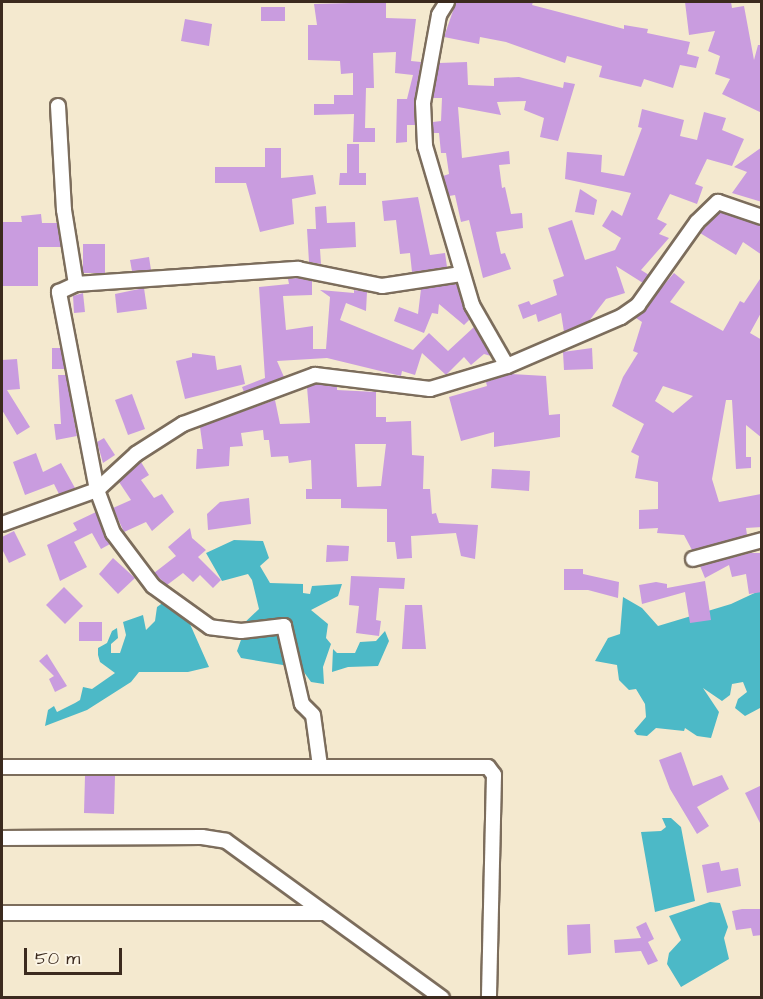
<!DOCTYPE html>
<style>
body{margin:0}
#map{position:relative;width:763px;height:999px;overflow:hidden;background:#f4e9cf;font-family:"Architects Daughter",sans-serif}
div>[style]{position:absolute}
[style*='--x']{left:calc(var(--x)*1px);top:calc(var(--y)*1px);width:calc(var(--w)*1px);rotate:calc(var(--a)*1deg)}
.water>*{inset:0;background:#4cb9c7}
.building>*{inset:0;background:#c99cdf}
.roads{filter:drop-shadow(2px 0 #7c6d5c) drop-shadow(-2px 0 #7c6d5c) drop-shadow(0 2px #7c6d5c) drop-shadow(0 -2px #7c6d5c)}
.minor>*{height:14px;margin:-7px;padding:0 7px;transform-origin:7px;border-radius:7px;background:#fff}
span{translate:-50% -50%;white-space:nowrap;text-align:center;line-height:1.15;-webkit-text-stroke:5px #fcf5e5;paint-order:stroke}
.frame{position:absolute;inset:0;border:3px solid #3b2a1e;pointer-events:none}
.scale{position:absolute;left:24px;top:948px;width:98px;height:27px;box-sizing:border-box;border:3px solid #3b2a1e;border-top:0;padding-left:8px;font-size:18px;line-height:21px;white-space:nowrap;color:#3b2a1e;-webkit-text-stroke:4px #fcf5e5;paint-order:stroke}
</style>
<div id="map">
<div class="water">
<div style="clip-path:polygon(234px 540px,263px 541px,269px 558px,260px 566px,270px 583px,303px 584px,303px 593px,310px 594px,312px 586px,342px 584px,338px 596px,311px 610px,328px 624px,326px 638px,331px 644px,323px 667px,324px 684px,311px 682px,301px 668px,241px 658px,237px 651px,242px 637px,241px 626px,259px 609px,252px 580px,248px 574px,222px 581px,206px 553px)"></div>
<div style="clip-path:polygon(761px 590px,760px 708px,745px 716px,735px 708px,738px 699px,747px 692px,743px 682px,732px 684px,730px 695px,722px 701px,703px 688px,719px 712px,711px 738px,697px 736px,685px 728px,684px 731px,656px 728px,647px 736px,637px 735px,634px 731px,646px 717px,645px 704px,636px 689px,629px 690px,619px 680px,617px 665px,595px 661px,608px 638px,620px 634px,623px 597px,642px 608px,658px 626px,731px 604px)"></div>
<div style="clip-path:polygon(171px 597px,186px 615px,209px 667px,188px 672px,139px 672px,131px 682px,87px 710px,45px 726px,48px 710px,54px 706px,57px 712px,75px 703px,80px 700px,83px 687px,92px 689px,115px 673px,100px 662px,98px 655px,98px 648px,107px 643px,112px 631px,117px 628px,118px 638px,111px 644px,111px 653px,120px 653px,126px 635px,123px 622px,143px 615px,146px 630px,155px 621px,157px 607px)"></div>
<div style="clip-path:polygon(385px 631px,389px 641px,378px 666px,348px 667px,332px 672px,333px 649px,337px 653px,355px 653px,360px 642px,376px 641px)"></div>
<div style="clip-path:polygon(662px 818px,671px 818px,681px 827px,695px 901px,655px 912px,641px 832px,661px 831px,666px 827px)"></div>
<div style="clip-path:polygon(710px 902px,720px 903px,728px 927px,724px 938px,729px 959px,681px 987px,667px 964px,669px 953px,681px 940px,669px 916px)"></div>
</div>
<div class="building">
<div style="clip-path:polygon(386px 2px,386px 18px,416px 19px,411px 61px,421px 62px,414px 102px,415px 125px,407px 125px,407px 142px,396px 143px,397px 99px,407px 99px,413px 75px,395px 73px,396px 52px,373px 53px,374px 88px,366px 88px,365px 128px,375px 128px,375px 142px,353px 142px,354px 114px,314px 115px,314px 104px,334px 104px,334px 95px,353px 95px,353px 73px,341px 74px,340px 61px,308px 60px,308px 25px,317px 25px,314px 4px)"></div>
<div style="clip-path:polygon(456px 2px,533px 2px,532px 5px,624px 29px,624px 25px,648px 29px,647px 33px,690px 42px,687px 54px,699px 57px,696px 68px,680px 65px,673px 88px,644px 79px,641px 87px,599px 77px,602px 66px,567px 56px,565px 63px,506px 42px,480px 37px,479px 44px,444px 37px)"></div>
<div style="clip-path:polygon(685px 2px,731px 2px,732px 8px,744px 6px,754px 60px,758px 45px,762px 45px,762px 113px,722px 94px,730px 79px,715px 74px,720px 56px,708px 51px,715px 31px,689px 35px)"></div>
<div style="clip-path:polygon(261px 7px,285px 7px,285px 21px,261px 21px)"></div>
<div style="clip-path:polygon(185px 19px,212px 24px,209px 46px,181px 41px)"></div>
<div style="clip-path:polygon(467px 62px,468px 85px,494px 86px,494px 78px,519px 77px,563px 88px,564px 82px,575px 84px,558px 141px,540px 137px,544px 118px,524px 110px,526px 101px,497px 102px,501px 115px,458px 107px,462px 158px,509px 151px,510px 164px,499px 165px,502px 188px,505px 187px,511px 214px,522px 213px,523px 228px,496px 232px,501px 254px,505px 253px,511px 269px,483px 278px,469px 220px,461px 222px,455px 195px,449px 196px,443px 176px,449px 174px,446px 153px,441px 153px,439px 133px,433px 133px,433px 122px,441px 121px,442px 98px,433px 98px,439px 63px)"></div>
<div style="clip-path:polygon(642px 109px,684px 120px,680px 136px,697px 140px,704px 112px,726px 118px,722px 130px,744px 139px,732px 166px,707px 159px,695px 184px,703px 187px,697px 204px,670px 194px,657px 219px,667px 224px,659px 234px,669px 238px,641px 270px,649px 275px,643px 283px,616px 266px,625px 293px,606px 299px,589px 321px,564px 332px,561px 313px,538px 322px,536px 314px,523px 319px,518px 305px,529px 301px,531px 305px,557px 295px,553px 280px,564px 276px,548px 228px,572px 220px,585px 260px,615px 250px,621px 238px,602px 226px,612px 210px,622px 216px,631px 193px,565px 179px,567px 152px,602px 155px,601px 172px,624px 176px,642px 128px,638px 127px)"></div>
<div style="clip-path:polygon(347px 144px,359px 144px,359px 173px,366px 173px,366px 185px,339px 185px,340px 173px,347px 173px)"></div>
<div style="clip-path:polygon(762px 147px,762px 202px,732px 193px,747px 172px,734px 167px)"></div>
<div style="clip-path:polygon(265px 148px,281px 148px,281px 178px,313px 175px,316px 194px,292px 199px,294px 224px,260px 232px,246px 183px,215px 183px,215px 167px,265px 167px)"></div>
<div style="clip-path:polygon(580px 189px,597px 200px,594px 215px,575px 212px)"></div>
<div style="clip-path:polygon(418px 197px,430px 255px,445px 253px,447px 267px,412px 272px,410px 253px,400px 254px,396px 220px,384px 221px,382px 201px)"></div>
<div style="clip-path:polygon(326px 206px,327px 223px,355px 222px,356px 247px,320px 249px,321px 264px,309px 262px,307px 229px,316px 229px,315px 207px)"></div>
<div style="clip-path:polygon(720px 212px,762px 226px,762px 255px,743px 242px,736px 255px,700px 233px)"></div>
<div style="clip-path:polygon(41px 214px,42px 223px,57px 223px,61px 247px,38px 247px,38px 286px,2px 286px,2px 222px,22px 222px,21px 216px)"></div>
<div style="clip-path:polygon(83px 244px,105px 244px,105px 273px,83px 273px)"></div>
<div style="clip-path:polygon(149px 257px,151px 270px,132px 271px,130px 260px)"></div>
<div style="clip-path:polygon(evenodd,674px 273px,685px 282px,670px 302px,723px 331px,740px 301px,744px 303px,762px 276px,762px 311px,750px 333px,762px 340px,762px 438px,746px 425px,746px 457px,751px 457px,751px 468px,736px 469px,732px 400px,726px 400px,712px 479px,719px 502px,761px 494px,762px 527px,746px 528px,747px 535px,692px 550px,684px 535px,657px 533px,658px 528px,639px 529px,639px 510px,658px 509px,658px 482px,635px 478px,639px 456px,631px 452px,644px 424px,612px 406px,623px 377px,638px 353px,633px 351px,642px 322px,636px 318px,674px 273px,663px 386px,693px 396px,673px 413px,655px 401px,663px 386px)"></div>
<div style="clip-path:polygon(297px 278px,312px 281px,312px 295px,283px 296px,286px 330px,313px 326px,313px 349px,326px 349px,330px 297px,320px 290px,354px 293px,354px 290px,367px 292px,366px 311px,346px 303px,340px 320px,413px 350px,429px 333px,448px 351px,474px 327px,491px 356px,484px 354px,471px 365px,464px 357px,446px 375px,422px 353px,415px 375px,402px 371px,401px 376px,327px 358px,277px 361px,284px 377px,244px 392px,242px 387px,265px 378px,259px 287px,289px 284px,288px 279px)"></div>
<div style="clip-path:polygon(456px 284px,470px 319px,464px 325px,439px 304px,438px 314px,432px 313px,424px 333px,394px 321px,399px 307px,418px 314px,421px 289px)"></div>
<div style="clip-path:polygon(144px 288px,147px 309px,117px 313px,115px 294px)"></div>
<div style="clip-path:polygon(83px 293px,85px 312px,74px 313px,73px 296px)"></div>
<div style="clip-path:polygon(52px 348px,61px 348px,65px 369px,52px 369px)"></div>
<div style="clip-path:polygon(592px 348px,593px 369px,564px 370px,563px 352px)"></div>
<div style="clip-path:polygon(192px 353px,215px 356px,217px 370px,241px 365px,245px 384px,185px 399px,176px 361px,192px 357px)"></div>
<div style="clip-path:polygon(17px 359px,20px 389px,7px 390px,30px 427px,17px 435px,2px 410px,2px 360px)"></div>
<div style="clip-path:polygon(511px 374px,546px 376px,549px 415px,560px 414px,560px 437px,494px 447px,494px 432px,461px 441px,449px 397px,487px 386px,486px 382px)"></div>
<div style="clip-path:polygon(58px 375px,66px 375px,77px 436px,56px 440px,54px 424px,61px 424px)"></div>
<div style="clip-path:polygon(evenodd,316px 384px,337px 387px,337px 390px,376px 392px,376px 417px,386px 417px,386px 422px,411px 421px,412px 455px,424px 456px,423px 489px,430px 489px,432px 514px,436px 513px,439px 523px,478px 525px,475px 559px,461px 556px,456px 533px,411px 536px,412px 558px,397px 559px,395px 542px,387px 542px,387px 509px,341px 508px,341px 499px,306px 499px,306px 489px,312px 489px,311px 460px,289px 463px,288px 456px,271px 457px,269px 440px,264px 440px,263px 430px,241px 433px,243px 446px,230px 447px,229px 466px,196px 469px,197px 449px,203px 449px,200px 427px,275px 400px,280px 424px,310px 423px,307px 387px,316px 384px,355px 444px,386px 444px,381px 486px,357px 487px,355px 444px)"></div>
<div style="clip-path:polygon(132px 394px,145px 429px,128px 435px,115px 400px)"></div>
<div style="clip-path:polygon(104px 438px,115px 455px,103px 463px,97px 442px)"></div>
<div style="clip-path:polygon(36px 453px,43px 472px,61px 463px,75px 488px,59px 494px,54px 484px,25px 495px,13px 462px)"></div>
<div style="clip-path:polygon(141px 462px,149px 475px,141px 480px,154px 498px,162px 494px,174px 512px,152px 531px,146px 522px,124px 532px,113px 508px,131px 500px,119px 482px)"></div>
<div style="clip-path:polygon(492px 469px,530px 471px,529px 491px,491px 488px)"></div>
<div style="clip-path:polygon(249px 498px,251px 524px,208px 530px,207px 514px,220px 502px)"></div>
<div style="clip-path:polygon(96px 512px,110px 544px,101px 549px,92px 533px,74px 542px,87px 567px,60px 581px,47px 545px,77px 530px,73px 523px)"></div>
<div style="clip-path:polygon(190px 528px,192px 538px,206px 550px,198px 557px,221px 580px,213px 588px,200px 575px,193px 582px,183px 573px,167px 585px,154px 573px,176px 556px,168px 547px)"></div>
<div style="clip-path:polygon(14px 531px,26px 555px,9px 563px,2px 549px,2px 537px)"></div>
<div style="clip-path:polygon(327px 545px,349px 546px,348px 561px,326px 562px)"></div>
<div style="clip-path:polygon(750px 553px,762px 553px,762px 592px,749px 594px,746px 574px,732px 577px,729px 565px,705px 578px,700px 566px)"></div>
<div style="clip-path:polygon(113px 558px,135px 578px,118px 594px,99px 574px)"></div>
<div style="clip-path:polygon(564px 569px,583px 569px,583px 574px,619px 582px,618px 598px,588px 590px,564px 590px)"></div>
<div style="clip-path:polygon(351px 576px,405px 578px,404px 589px,379px 588px,376px 620px,381px 621px,379px 636px,356px 633px,359px 606px,349px 605px)"></div>
<div style="clip-path:polygon(705px 581px,711px 620px,690px 623px,685px 592px,642px 604px,639px 585px,656px 582px,667px 584px,667px 588px)"></div>
<div style="clip-path:polygon(64px 587px,83px 606px,65px 624px,46px 605px)"></div>
<div style="clip-path:polygon(405px 605px,422px 605px,426px 649px,402px 649px)"></div>
<div style="clip-path:polygon(79px 622px,102px 622px,102px 641px,79px 641px)"></div>
<div style="clip-path:polygon(47px 654px,67px 686px,55px 692px,49px 679px,54px 676px,39px 661px)"></div>
<div style="clip-path:polygon(681px 752px,693px 786px,722px 775px,729px 789px,697px 807px,709px 826px,697px 834px,670px 789px,659px 760px)"></div>
<div style="clip-path:polygon(85px 776px,115px 776px,114px 814px,84px 813px)"></div>
<div style="clip-path:polygon(762px 785px,762px 827px,745px 793px)"></div>
<div style="clip-path:polygon(719px 862px,721px 871px,738px 868px,741px 886px,707px 893px,702px 865px)"></div>
<div style="clip-path:polygon(742px 909px,762px 909px,762px 935px,753px 936px,751px 928px,736px 930px,732px 911px)"></div>
<div style="clip-path:polygon(646px 922px,654px 939px,648px 942px,658px 961px,648px 965px,641px 951px,615px 953px,614px 940px,641px 938px,636px 927px)"></div>
<div style="clip-path:polygon(590px 924px,591px 953px,568px 955px,567px 925px)"></div>
</div>
<div class="roads">
<div class="minor">
<div style="--x:447;--y:2;--w:15;--a:122"></div>
<div style="--x:439;--y:15;--w:89;--a:100.3"></div>
<div style="--x:423;--y:103;--w:43;--a:87.3"></div>
<div style="--x:425;--y:146;--w:166;--a:73.5"></div>
<div style="--x:472;--y:305;--w:70;--a:60.2"></div>
<div style="--x:58;--y:106;--w:104;--a:86.7"></div>
<div style="--x:64;--y:210;--w:75;--a:80.8"></div>
<div style="--x:2;--y:524;--w:101;--a:-19.7"></div>
<div style="--x:97;--y:490;--w:53;--a:-42.7"></div>
<div style="--x:136;--y:454;--w:56;--a:-32.6"></div>
<div style="--x:183;--y:424;--w:141;--a:-20.4"></div>
<div style="--x:315;--y:375;--w:116;--a:6.9"></div>
<div style="--x:430;--y:389;--w:80;--a:-16.6"></div>
<div style="--x:507;--y:366;--w:124;--a:-23.3"></div>
<div style="--x:621;--y:317;--w:21;--a:-35"></div>
<div style="--x:638;--y:305;--w:102;--a:-54.6"></div>
<div style="--x:697;--y:222;--w:29;--a:-44"></div>
<div style="--x:718;--y:202;--w:46;--a:18.8"></div>
<div style="--x:693;--y:559;--w:72;--a:-15.4"></div>
<div style="--x:320;--y:766;--w:51;--a:-97.8"></div>
<div style="--x:313;--y:715;--w:16;--a:-135"></div>
<div style="--x:302;--y:704;--w:80;--a:-103"></div>
<div style="--x:284;--y:626;--w:43;--a:173.4"></div>
<div style="--x:241;--y:631;--w:31;--a:-173"></div>
<div style="--x:210;--y:627;--w:70;--a:-144.3"></div>
<div style="--x:153;--y:586;--w:66;--a:-127"></div>
<div style="--x:113;--y:533;--w:46;--a:-110.4"></div>
<div style="--x:97;--y:490;--w:202;--a:-100.9"></div>
<div style="--x:59;--y:292;--w:19;--a:-25"></div>
<div style="--x:76;--y:284;--w:223;--a:-3.9"></div>
<div style="--x:298;--y:269;--w:86;--a:11.4"></div>
<div style="--x:382;--y:286;--w:80;--a:-8.6"></div>
<div style="--x:2;--y:767;--w:486;--a:0"></div>
<div style="--x:488;--y:767;--w:10;--a:53"></div>
<div style="--x:494;--y:775;--w:223;--a:91.3"></div>
<div style="--x:2;--y:838;--w:200;--a:-0.3"></div>
<div style="--x:202;--y:837;--w:24;--a:9"></div>
<div style="--x:226;--y:841;--w:267;--a:36"></div>
<div style="--x:2;--y:913;--w:322;--a:0"></div>
</div>
</div>
<div class="frame"></div>
<div class="scale">50 m</div>
</div>
